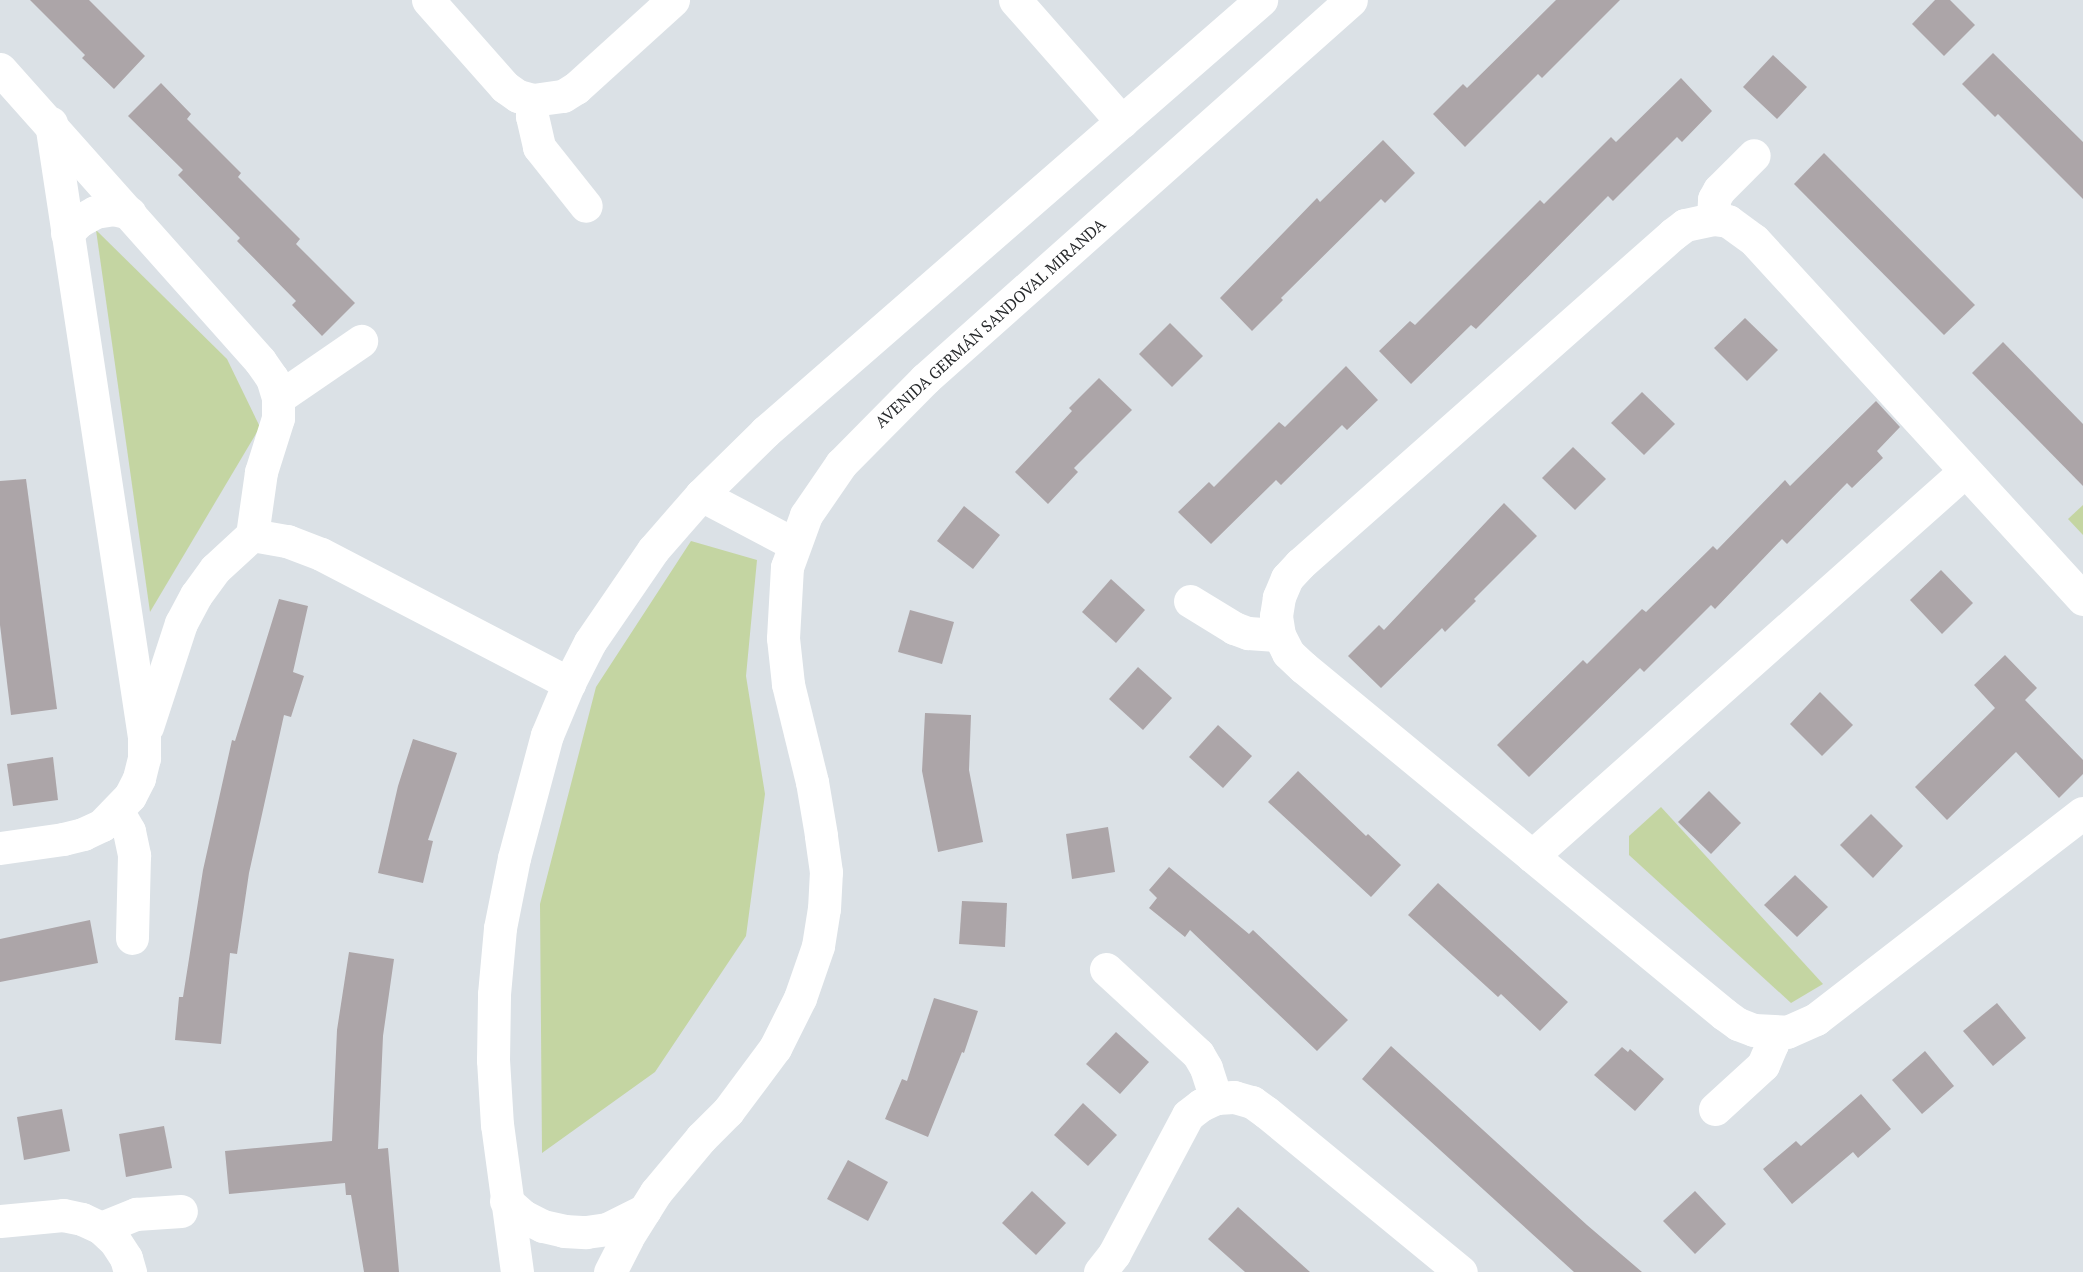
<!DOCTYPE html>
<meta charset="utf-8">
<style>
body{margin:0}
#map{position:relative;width:2083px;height:1272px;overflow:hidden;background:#dbe1e6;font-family:"PT Serif",serif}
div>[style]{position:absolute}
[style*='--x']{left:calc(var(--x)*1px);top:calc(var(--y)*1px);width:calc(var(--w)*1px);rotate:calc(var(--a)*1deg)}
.green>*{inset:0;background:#c4d5a2}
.building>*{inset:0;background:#aca5a8}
.minor>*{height:33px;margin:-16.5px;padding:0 16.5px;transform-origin:16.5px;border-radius:16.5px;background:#fff}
span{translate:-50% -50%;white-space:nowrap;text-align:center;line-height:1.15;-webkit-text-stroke:6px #fff;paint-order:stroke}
.street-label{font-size:16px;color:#26282a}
</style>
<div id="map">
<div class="green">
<div style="clip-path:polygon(96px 230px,227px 359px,260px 427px,150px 612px)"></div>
<div style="clip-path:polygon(2083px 505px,2083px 535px,2068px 519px)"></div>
<div style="clip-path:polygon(691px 541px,757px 560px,746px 676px,765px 794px,746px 936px,655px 1072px,542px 1153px,540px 904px,596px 687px)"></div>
<div style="clip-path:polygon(1661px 807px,1823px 984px,1791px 1003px,1629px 855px,1629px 836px)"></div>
</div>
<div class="building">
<div style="clip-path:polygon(30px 0,89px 0,145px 56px,114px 89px,82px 58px,85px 55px)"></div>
<div style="clip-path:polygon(1556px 0,1620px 0,1542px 78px,1538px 74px,1465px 147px,1433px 114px,1463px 84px,1467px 88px)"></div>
<div style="clip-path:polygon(1935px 0,1950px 0,1975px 25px,1944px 56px,1912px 24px)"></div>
<div style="clip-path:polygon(1993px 53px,2083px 142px,2083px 199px,1998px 114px,1995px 117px,1962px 84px)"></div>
<div style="clip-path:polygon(1773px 55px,1807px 87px,1777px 119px,1743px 87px)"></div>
<div style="clip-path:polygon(1681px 78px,1712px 111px,1682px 142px,1677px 137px,1613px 201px,1608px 196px,1476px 329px,1471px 325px,1411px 384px,1379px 351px,1410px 321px,1415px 325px,1540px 200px,1544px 204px,1611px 137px,1616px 142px)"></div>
<div style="clip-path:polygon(161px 83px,191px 114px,187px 119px,241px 173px,238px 177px,300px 239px,296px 244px,355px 303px,322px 336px,292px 305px,296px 301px,237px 241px,240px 238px,178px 175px,183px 170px,128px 116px)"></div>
<div style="clip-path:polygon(1383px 140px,1415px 173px,1385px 203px,1381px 199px,1281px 298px,1283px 300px,1252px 331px,1220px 298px,1317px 198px,1320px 202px)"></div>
<div style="clip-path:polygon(1824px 153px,1975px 305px,1944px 335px,1794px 184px)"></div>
<div style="clip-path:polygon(1745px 318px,1778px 350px,1747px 381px,1714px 348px)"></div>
<div style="clip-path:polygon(1170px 323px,1203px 356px,1172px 387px,1139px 354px)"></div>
<div style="clip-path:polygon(2003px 342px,2083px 424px,2083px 486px,1972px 373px)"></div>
<div style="clip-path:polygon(1346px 366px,1378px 400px,1347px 430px,1342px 425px,1281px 485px,1276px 480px,1211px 544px,1178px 512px,1209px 482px,1214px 487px,1279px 422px,1285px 427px)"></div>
<div style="clip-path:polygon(1099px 378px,1132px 410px,1074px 468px,1078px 472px,1048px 504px,1015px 472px,1072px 411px,1069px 408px)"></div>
<div style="clip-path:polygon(1642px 392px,1675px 424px,1644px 455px,1611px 423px)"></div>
<div style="clip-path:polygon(1876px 401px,1900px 427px,1877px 451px,1883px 458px,1852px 488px,1847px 483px,1787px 544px,1782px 539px,1715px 609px,1711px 605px,1644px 672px,1640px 668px,1529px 777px,1497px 745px,1583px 660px,1587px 664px,1642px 609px,1646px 612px,1713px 546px,1717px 550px,1785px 480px,1790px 486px)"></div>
<div style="clip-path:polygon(1573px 447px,1606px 479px,1575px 510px,1542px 478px)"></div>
<div style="clip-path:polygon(26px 479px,57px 709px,11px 715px,0 625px,0 481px)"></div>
<div style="clip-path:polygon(1504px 503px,1537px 536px,1474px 599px,1476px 601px,1445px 632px,1442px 628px,1381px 688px,1348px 656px,1379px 625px,1384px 630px)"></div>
<div style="clip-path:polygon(964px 506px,1000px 535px,973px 569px,937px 541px)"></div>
<div style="clip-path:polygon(1941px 570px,1973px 603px,1942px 634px,1910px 600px)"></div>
<div style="clip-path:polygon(1111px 579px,1145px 610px,1116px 643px,1082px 612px)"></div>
<div style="clip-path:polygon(279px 599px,308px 606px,293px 672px,304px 676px,291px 717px,284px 715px,249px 873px,237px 954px,230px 953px,221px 1044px,175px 1040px,179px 997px,183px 997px,203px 870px,232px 740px,235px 741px)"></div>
<div style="clip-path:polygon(910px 610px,954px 622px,942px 664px,898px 652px)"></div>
<div style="clip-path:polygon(2005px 655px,2037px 688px,2025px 700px,2083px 760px,2083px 774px,2059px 798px,2016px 752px,1947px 820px,1915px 787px,1995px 708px,1974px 685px)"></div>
<div style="clip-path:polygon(1138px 667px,1172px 698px,1143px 730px,1109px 699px)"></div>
<div style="clip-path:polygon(1820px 692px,1853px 725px,1822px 756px,1790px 724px)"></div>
<div style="clip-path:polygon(925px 713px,971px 715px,969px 770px,983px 842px,938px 852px,922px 771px)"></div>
<div style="clip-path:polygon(1218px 725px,1252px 756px,1223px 788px,1189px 757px)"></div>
<div style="clip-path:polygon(413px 739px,457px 753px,428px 840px,433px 841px,423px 883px,378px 873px,398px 786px)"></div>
<div style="clip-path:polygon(53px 757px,58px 800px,13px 806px,7px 764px)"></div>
<div style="clip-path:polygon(1298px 771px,1366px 836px,1368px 834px,1401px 865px,1371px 897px,1268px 802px)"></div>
<div style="clip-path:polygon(1709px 791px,1741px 823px,1711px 854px,1678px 822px)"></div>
<div style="clip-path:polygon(1871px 814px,1903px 846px,1873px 878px,1840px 845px)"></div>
<div style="clip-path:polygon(1108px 827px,1115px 872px,1072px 879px,1066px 834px)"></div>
<div style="clip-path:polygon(1169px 867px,1249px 934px,1253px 930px,1348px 1020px,1317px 1051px,1190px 930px,1185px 937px,1149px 908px,1157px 898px,1149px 890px)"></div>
<div style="clip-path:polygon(1795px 875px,1828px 907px,1797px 937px,1764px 905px)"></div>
<div style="clip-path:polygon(1438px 883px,1568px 1002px,1540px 1031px,1501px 994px,1498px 997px,1408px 915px)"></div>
<div style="clip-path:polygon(962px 901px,1007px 903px,1005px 947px,959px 944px)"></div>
<div style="clip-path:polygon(90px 920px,98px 963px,0 982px,0 939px)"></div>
<div style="clip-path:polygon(349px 952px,394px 959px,383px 1036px,378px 1149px,388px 1148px,399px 1272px,364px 1272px,351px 1195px,346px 1195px,345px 1183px,229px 1194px,225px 1151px,332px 1141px,337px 1030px)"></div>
<div style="clip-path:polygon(934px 998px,978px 1011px,964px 1053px,962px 1052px,928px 1137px,885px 1119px,902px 1079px,907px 1081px)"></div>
<div style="clip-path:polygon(1997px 1003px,2026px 1038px,1993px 1066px,1963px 1031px)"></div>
<div style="clip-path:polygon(1116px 1032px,1149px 1062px,1120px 1094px,1086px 1064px)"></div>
<div style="clip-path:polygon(1391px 1046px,1587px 1225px,1642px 1272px,1574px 1272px,1362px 1079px)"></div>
<div style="clip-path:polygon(1622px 1047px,1628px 1052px,1630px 1049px,1664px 1079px,1635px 1111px,1594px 1075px)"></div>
<div style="clip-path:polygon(1925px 1051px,1954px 1086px,1922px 1114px,1892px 1080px)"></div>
<div style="clip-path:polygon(1861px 1094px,1891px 1129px,1858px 1158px,1853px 1152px,1792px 1204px,1763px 1169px,1796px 1141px,1801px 1146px)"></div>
<div style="clip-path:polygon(1083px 1103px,1117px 1135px,1088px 1166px,1054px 1135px)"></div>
<div style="clip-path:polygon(62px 1109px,70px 1151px,24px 1160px,17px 1117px)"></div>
<div style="clip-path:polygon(164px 1126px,172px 1168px,126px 1177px,119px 1134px)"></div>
<div style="clip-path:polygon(848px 1160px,888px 1182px,868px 1221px,827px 1199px)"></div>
<div style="clip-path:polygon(1032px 1191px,1066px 1223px,1036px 1255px,1002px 1223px)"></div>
<div style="clip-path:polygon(1695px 1191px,1726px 1224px,1695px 1254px,1663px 1221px)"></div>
<div style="clip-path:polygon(1238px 1207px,1310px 1272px,1245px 1272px,1208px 1239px)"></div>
</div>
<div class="minor">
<div style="--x:428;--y:0;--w:116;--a:48.5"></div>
<div style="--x:505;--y:87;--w:16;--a:35"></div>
<div style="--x:518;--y:96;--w:16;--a:15"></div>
<div style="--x:533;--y:100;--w:30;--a:-8"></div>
<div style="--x:563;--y:96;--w:15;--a:-32"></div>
<div style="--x:576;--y:88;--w:131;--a:-42.2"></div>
<div style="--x:1015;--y:0;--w:162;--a:48.7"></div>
<div style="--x:0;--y:69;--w:391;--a:48.3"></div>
<div style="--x:260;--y:361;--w:21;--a:55"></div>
<div style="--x:272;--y:378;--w:21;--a:73"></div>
<div style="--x:278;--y:398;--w:20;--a:90"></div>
<div style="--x:278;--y:418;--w:57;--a:107.5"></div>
<div style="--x:261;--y:472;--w:64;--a:98.1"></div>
<div style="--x:252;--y:535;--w:50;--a:137.4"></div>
<div style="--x:215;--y:569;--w:32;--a:126"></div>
<div style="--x:196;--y:595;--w:32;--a:118"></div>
<div style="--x:181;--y:623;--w:109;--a:108.1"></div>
<div style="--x:533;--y:100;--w:16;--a:94"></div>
<div style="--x:532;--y:116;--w:32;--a:77"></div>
<div style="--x:539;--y:147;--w:75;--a:51.5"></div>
<div style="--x:1713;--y:219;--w:20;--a:-87"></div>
<div style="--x:1714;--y:199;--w:10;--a:-61"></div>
<div style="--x:1719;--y:190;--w:49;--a:-45"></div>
<div style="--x:67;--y:233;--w:17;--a:-45"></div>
<div style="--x:79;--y:221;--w:18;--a:-29"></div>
<div style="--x:95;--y:212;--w:18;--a:-9"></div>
<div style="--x:113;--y:209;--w:17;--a:13"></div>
<div style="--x:278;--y:398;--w:101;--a:-34.5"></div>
<div style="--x:701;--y:495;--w:105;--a:27.8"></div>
<div style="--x:252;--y:535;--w:36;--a:10"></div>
<div style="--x:287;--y:541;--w:36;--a:21"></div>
<div style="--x:321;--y:554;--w:280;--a:27.5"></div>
<div style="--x:2083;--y:599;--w:487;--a:-132.5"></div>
<div style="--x:1754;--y:240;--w:32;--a:-144"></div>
<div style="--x:1728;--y:221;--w:15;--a:-172"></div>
<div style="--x:1713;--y:219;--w:29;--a:168"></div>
<div style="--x:1685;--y:225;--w:15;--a:143"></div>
<div style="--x:1673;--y:234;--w:498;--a:138.5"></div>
<div style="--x:1300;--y:564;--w:19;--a:133"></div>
<div style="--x:1287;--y:578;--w:21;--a:113"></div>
<div style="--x:1279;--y:597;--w:19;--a:99"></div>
<div style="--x:1276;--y:616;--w:19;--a:81"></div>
<div style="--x:1279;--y:635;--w:20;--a:63"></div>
<div style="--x:1288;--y:653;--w:21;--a:43"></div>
<div style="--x:1303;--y:667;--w:546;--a:39.5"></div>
<div style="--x:1724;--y:1014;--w:17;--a:36"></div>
<div style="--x:1738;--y:1024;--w:17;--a:21"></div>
<div style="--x:1754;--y:1030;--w:33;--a:3"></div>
<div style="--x:1787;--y:1032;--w:32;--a:-24"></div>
<div style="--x:1816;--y:1019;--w:337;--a:-37.7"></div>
<div style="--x:1190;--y:601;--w:52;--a:31.5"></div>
<div style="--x:1234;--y:628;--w:15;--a:20"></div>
<div style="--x:1248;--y:633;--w:31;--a:4"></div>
<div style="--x:118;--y:812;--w:22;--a:60"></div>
<div style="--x:129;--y:831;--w:25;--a:78"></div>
<div style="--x:134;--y:855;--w:83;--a:91.4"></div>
<div style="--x:0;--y:848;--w:64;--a:-8.1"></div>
<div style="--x:63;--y:839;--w:21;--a:-14"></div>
<div style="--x:83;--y:834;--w:21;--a:-25"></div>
<div style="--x:102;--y:825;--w:40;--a:-46"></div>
<div style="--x:130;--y:796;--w:20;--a:-63"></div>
<div style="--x:139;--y:778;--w:21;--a:-76"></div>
<div style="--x:144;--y:758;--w:21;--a:-90"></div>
<div style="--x:144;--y:737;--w:621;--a:-98.61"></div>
<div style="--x:1532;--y:856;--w:579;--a:-41.64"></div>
<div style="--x:1106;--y:969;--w:125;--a:42.7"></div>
<div style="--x:1198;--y:1054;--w:16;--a:60"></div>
<div style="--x:1206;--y:1068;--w:32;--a:72"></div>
<div style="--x:1715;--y:1109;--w:65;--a:-42.5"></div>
<div style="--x:1763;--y:1065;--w:23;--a:-67"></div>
<div style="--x:1772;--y:1044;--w:11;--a:-90"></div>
<div style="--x:506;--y:1201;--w:23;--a:41"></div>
<div style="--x:523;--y:1216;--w:22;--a:27"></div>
<div style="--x:543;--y:1226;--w:22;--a:13"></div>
<div style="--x:564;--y:1231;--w:22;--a:3"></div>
<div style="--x:586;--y:1232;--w:21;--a:-8"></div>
<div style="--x:607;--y:1229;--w:42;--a:-26.6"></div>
<div style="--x:0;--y:1221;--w:63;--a:-5.4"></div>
<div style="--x:63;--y:1215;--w:19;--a:12"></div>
<div style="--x:82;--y:1219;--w:21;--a:25"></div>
<div style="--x:101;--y:1228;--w:19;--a:43"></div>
<div style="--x:115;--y:1241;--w:20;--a:57"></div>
<div style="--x:126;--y:1258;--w:15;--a:74"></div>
<div style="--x:101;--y:1228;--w:38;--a:-22"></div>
<div style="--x:136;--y:1214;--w:45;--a:-3.8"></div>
<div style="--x:517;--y:1272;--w:148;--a:-97.7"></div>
<div style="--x:497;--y:1125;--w:65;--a:-93.5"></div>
<div style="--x:493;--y:1060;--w:66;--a:-89.1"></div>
<div style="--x:494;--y:994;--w:66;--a:-84.8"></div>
<div style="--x:500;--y:928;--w:71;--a:-78.7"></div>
<div style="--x:514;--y:858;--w:127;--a:-75"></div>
<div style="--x:547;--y:735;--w:56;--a:-67.1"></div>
<div style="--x:569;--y:683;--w:46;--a:-62.9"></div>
<div style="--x:590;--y:642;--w:112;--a:-55.6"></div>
<div style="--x:653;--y:550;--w:73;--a:-48.9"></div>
<div style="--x:701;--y:495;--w:90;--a:-44.5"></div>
<div style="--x:765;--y:432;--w:658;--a:-41.05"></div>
<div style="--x:610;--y:1272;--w:38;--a:-63"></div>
<div style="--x:627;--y:1238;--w:54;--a:-57.8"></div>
<div style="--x:656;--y:1192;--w:70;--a:-50.2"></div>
<div style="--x:701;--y:1138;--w:38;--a:-45"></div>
<div style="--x:728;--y:1111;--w:79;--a:-53.3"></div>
<div style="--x:775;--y:1048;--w:56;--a:-63.4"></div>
<div style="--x:800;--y:998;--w:55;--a:-70.9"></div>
<div style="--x:818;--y:946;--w:37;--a:-81"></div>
<div style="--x:824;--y:909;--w:37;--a:-87"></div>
<div style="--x:826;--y:872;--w:37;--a:-98"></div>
<div style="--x:821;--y:835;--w:54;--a:-99.6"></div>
<div style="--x:812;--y:782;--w:101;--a:-103.8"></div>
<div style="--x:788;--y:684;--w:46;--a:-96.2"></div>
<div style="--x:783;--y:638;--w:71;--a:-86.8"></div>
<div style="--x:787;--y:567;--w:55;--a:-69.9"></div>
<div style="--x:806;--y:515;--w:62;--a:-55.5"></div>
<div style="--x:841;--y:464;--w:120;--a:-45.3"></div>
<div style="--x:925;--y:379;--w:570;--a:-41.66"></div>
<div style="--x:1100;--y:1272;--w:23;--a:-52"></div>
<div style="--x:1114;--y:1254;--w:157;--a:-62"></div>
<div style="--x:1188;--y:1115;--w:16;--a:-38"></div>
<div style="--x:1201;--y:1105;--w:17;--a:-25"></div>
<div style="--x:1216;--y:1098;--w:18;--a:-3"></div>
<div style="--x:1234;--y:1097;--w:19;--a:16"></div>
<div style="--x:1252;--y:1102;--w:17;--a:36"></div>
<div style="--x:1266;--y:1112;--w:252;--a:39.4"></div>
</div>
<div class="street-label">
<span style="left:990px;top:323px;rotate:-42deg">AVENIDA GERMÁN SANDOVAL MIRANDA</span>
</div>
</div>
